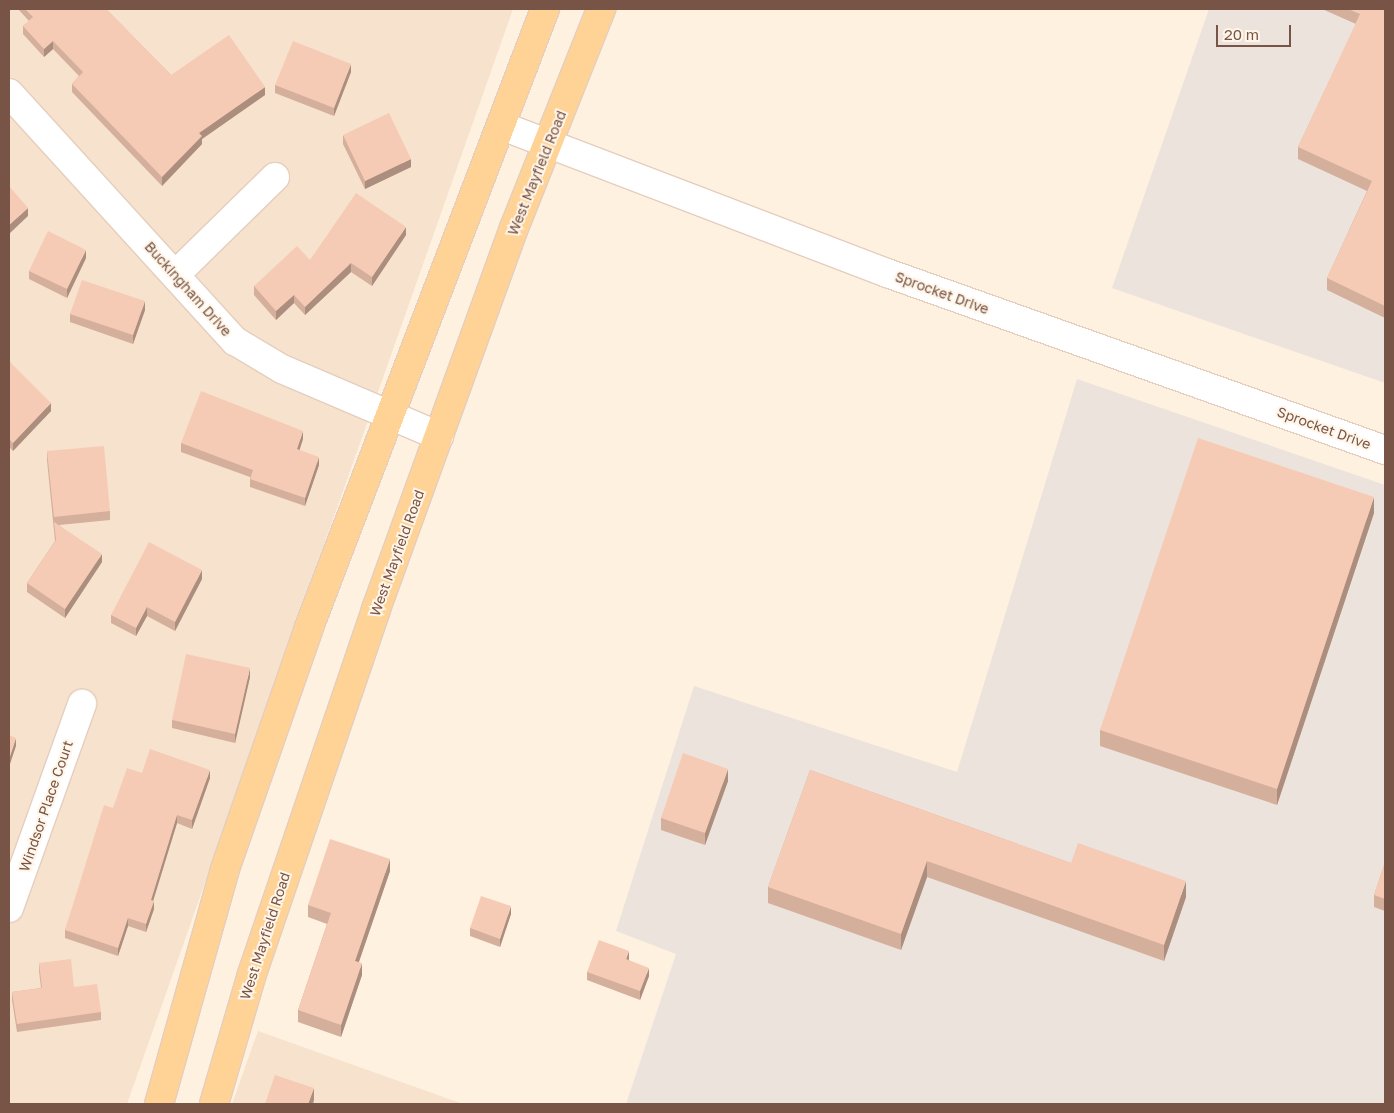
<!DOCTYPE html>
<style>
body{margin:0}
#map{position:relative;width:1394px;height:1113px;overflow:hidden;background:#fef1e0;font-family:"Golos Text",sans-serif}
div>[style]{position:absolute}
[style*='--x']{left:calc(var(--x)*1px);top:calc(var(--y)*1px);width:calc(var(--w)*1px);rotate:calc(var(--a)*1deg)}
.residential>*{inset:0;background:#f6e2cd}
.industrial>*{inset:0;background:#ece3dc}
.roads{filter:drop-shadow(1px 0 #e5cebe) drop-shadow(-1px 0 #e5cebe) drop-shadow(0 1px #e5cebe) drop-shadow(0 -1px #e5cebe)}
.minor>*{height:28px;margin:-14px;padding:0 14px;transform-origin:14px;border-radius:14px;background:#fff}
.major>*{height:28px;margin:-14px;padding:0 14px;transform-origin:14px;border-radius:14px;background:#ffd296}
.wall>*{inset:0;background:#d4af9c}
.shaded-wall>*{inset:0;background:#ac8e7f}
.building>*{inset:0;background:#f6cbb5}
span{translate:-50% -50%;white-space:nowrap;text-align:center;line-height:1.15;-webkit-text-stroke:4px #fff5e8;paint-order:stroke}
.street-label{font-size:14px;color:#775445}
.frame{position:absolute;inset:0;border:10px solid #775445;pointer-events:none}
.scale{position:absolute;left:1216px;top:25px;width:75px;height:22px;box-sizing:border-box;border:2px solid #775445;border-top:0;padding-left:6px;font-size:15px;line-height:18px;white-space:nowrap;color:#775445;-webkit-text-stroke:4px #fff5e8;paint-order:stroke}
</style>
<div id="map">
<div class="residential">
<div style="clip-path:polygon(9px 9px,513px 9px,127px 1104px,9px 1104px)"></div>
<div style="clip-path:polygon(258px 1031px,463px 1104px,232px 1104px)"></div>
</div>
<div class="industrial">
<div style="clip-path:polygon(1209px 9px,1385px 9px,1385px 383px,1112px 288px)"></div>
<div style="clip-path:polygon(1077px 379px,1385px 485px,1385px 1104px,626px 1104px,676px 954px,616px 931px,694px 686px,957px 772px)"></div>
</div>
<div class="roads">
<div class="minor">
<div style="--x:9;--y:93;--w:336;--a:47.7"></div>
<div style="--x:235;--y:341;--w:55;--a:30.8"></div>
<div style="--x:282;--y:369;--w:171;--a:23.1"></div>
<div style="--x:502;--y:126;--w:412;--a:20.9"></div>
<div style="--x:887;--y:273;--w:529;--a:19.57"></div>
<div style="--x:175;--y:275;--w:140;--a:-44.4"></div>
<div style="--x:9;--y:908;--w:217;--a:-70.3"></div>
</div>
<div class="major">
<div style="--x:159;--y:1104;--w:244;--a:-74.3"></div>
<div style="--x:225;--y:869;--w:253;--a:-70.8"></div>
<div style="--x:308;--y:630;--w:665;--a:-69.11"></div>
<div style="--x:214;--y:1104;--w:135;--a:-73.7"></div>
<div style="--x:252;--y:974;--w:385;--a:-71.2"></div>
<div style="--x:376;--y:609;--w:405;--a:-70.1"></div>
<div style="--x:514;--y:228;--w:236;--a:-68.3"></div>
</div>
</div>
<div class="wall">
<div style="clip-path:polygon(18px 9px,106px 9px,171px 75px,265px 95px,202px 139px,202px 144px,162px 186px,72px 92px,72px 84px,79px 76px,53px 49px,44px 57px,23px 34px,23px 26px,29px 21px)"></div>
<div style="clip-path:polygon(1322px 9px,1385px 9px,1385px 318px,1327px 290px,1327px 278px,1367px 191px,1298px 159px,1298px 147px,1356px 24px)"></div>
<div style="clip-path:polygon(351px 72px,334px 116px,275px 93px,275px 85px)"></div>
<div style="clip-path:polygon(343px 135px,411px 167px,365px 189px,343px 144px)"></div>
<div style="clip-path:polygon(406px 235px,372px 286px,351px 272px,305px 315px,294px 303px,276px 320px,254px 295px,254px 286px,310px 260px)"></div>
<div style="clip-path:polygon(86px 258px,67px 298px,29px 279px,29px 271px)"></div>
<div style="clip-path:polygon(145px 310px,133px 344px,70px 322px,70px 314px)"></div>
<div style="clip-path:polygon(9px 361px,51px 411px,13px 451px,9px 447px)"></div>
<div style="clip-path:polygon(303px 439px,299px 450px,319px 465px,305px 506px,250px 487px,250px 477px,181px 452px,181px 443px)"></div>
<div style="clip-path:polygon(47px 451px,110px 511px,110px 520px,59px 525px,102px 562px,65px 618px,27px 592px,27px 583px,55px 541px,47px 460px)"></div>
<div style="clip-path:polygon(1374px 513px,1277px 805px,1100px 746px,1100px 730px)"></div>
<div style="clip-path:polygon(202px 579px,175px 631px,147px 616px,136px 636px,111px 623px,111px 615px)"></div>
<div style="clip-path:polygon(250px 677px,235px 743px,172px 728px,172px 720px)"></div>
<div style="clip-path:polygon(810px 770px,1071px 863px,1186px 897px,1164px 961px,927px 877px,901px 950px,768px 903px,768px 887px)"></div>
<div style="clip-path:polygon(142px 773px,210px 778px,192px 829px,177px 823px,153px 900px,154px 909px,146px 932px,128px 926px,118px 956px,65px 938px,65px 930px,113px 808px)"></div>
<div style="clip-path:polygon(728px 781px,705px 845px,661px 830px,661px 818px)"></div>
<div style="clip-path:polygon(1385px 862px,1385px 911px,1374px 907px,1374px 895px)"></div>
<div style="clip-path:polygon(390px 871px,359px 962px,362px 975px,341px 1037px,298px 1022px,298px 1010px,327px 924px,308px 917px,308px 905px)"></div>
<div style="clip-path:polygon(511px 914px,500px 947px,470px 936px,470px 928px)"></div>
<div style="clip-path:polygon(629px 960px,649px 976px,640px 1000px,587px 980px,587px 972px)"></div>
<div style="clip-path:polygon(39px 963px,74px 987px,101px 1012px,101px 1020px,17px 1032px,12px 1000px,12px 992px,41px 988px,39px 971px)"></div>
</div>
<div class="shaded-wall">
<div style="clip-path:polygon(53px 41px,53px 49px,44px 57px,44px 49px)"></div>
<div style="clip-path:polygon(351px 64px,351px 72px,334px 116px,334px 108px)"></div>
<div style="clip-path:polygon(265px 87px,265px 95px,202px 139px,202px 144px,162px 186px,162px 177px,199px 133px)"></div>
<div style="clip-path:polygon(411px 159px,411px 167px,365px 189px,365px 181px)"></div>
<div style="clip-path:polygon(28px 208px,28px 216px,9px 234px,9px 225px)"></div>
<div style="clip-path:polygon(406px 227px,406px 235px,372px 286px,372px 277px)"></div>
<div style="clip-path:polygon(86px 250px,86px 258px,67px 298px,67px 289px)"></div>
<div style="clip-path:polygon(351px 263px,351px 272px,305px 315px,305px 307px)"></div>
<div style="clip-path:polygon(294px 295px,294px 303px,276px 320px,276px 311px)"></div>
<div style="clip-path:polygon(145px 301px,145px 310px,133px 344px,133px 335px)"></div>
<div style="clip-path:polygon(51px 403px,51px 411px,13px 451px,13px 443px)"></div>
<div style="clip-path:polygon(303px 431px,303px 439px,297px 458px,297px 449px)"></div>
<div style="clip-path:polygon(319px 457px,319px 465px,305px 506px,305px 498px)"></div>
<div style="clip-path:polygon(1374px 497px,1374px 513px,1277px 805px,1277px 789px)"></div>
<div style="clip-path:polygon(102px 554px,102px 562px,65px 618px,65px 609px)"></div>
<div style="clip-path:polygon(202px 570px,202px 579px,175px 631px,175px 622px)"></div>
<div style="clip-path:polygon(147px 607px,147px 616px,136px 636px,136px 628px)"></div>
<div style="clip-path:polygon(250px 668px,250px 677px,235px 743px,235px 734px)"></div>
<div style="clip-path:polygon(16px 738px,16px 746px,9px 767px,9px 759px)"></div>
<div style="clip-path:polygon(728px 769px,728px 781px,705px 845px,705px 833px)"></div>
<div style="clip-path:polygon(210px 770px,210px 778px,192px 829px,192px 820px)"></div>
<div style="clip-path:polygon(177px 815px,177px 823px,151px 908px,151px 900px)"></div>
<div style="clip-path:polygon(390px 859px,390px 871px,355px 973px,355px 961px)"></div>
<div style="clip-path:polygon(927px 861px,927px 877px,901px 950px,901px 934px)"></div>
<div style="clip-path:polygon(1186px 881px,1186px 897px,1164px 961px,1164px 945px)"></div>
<div style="clip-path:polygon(154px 901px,154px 909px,146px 932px,146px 924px)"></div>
<div style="clip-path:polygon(511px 906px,511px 914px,500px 947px,500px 939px)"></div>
<div style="clip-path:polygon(128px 918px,128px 926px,118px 956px,118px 948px)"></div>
<div style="clip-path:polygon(629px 951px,629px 959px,626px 967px,626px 959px)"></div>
<div style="clip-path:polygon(362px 963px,362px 975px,341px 1037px,341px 1025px)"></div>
<div style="clip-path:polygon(649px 968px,649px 976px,640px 1000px,640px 991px)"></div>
<div style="clip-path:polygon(314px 1088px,314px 1100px,313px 1104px,308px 1104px)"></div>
</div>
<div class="building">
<div style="clip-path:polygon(25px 9px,106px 9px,171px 75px,229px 35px,265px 87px,199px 133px,202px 136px,162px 177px,72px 84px,83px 72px,53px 41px,44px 49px,23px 26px,33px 17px)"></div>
<div style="clip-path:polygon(1348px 9px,1385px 9px,1385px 306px,1327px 278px,1372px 181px,1298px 147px,1360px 14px)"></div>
<div style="clip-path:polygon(293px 41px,351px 64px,334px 108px,275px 85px)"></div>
<div style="clip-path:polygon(389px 113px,411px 159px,365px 181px,343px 135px)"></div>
<div style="clip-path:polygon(9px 186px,28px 208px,9px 225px)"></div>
<div style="clip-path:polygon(356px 193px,406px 227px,372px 277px,351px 263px,305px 307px,294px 295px,276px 311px,254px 286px,297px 246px,310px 260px)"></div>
<div style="clip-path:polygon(48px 231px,86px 250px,67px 289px,29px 271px)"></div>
<div style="clip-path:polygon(82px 280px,145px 301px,133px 335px,70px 314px)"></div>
<div style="clip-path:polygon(9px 361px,51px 403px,13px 443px,9px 439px)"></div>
<div style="clip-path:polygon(201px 391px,303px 431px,297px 449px,319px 457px,305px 498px,250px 479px,253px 470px,181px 443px)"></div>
<div style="clip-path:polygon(1198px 438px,1374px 497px,1277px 789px,1100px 730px)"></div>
<div style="clip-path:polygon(104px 446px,110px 511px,54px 517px,47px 451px)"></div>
<div style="clip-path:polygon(54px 522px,102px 554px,65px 609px,27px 583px,56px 540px)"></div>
<div style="clip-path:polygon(149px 542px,202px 570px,175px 622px,147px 607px,136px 628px,111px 615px)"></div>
<div style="clip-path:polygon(186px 654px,250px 668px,235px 734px,172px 720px)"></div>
<div style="clip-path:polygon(9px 735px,16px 738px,9px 759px)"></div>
<div style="clip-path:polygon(150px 749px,210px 770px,192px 820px,177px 815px,151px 900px,154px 901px,146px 924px,128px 918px,118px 948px,65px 930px,104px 805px,113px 808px,127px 768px,142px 773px)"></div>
<div style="clip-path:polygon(683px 753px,728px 769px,705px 833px,661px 818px)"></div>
<div style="clip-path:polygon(810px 770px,1071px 863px,1078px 843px,1186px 881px,1164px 945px,927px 861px,901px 934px,768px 887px)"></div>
<div style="clip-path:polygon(330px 839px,390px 859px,355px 961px,362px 963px,341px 1025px,298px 1010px,331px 913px,308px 905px)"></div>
<div style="clip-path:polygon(1385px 862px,1385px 899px,1374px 895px)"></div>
<div style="clip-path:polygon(481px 896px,511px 906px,500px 939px,470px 928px)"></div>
<div style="clip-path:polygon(599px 940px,629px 951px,626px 959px,649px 968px,640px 991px,587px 972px)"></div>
<div style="clip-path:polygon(71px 959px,74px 987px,97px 984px,101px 1012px,17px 1024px,12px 992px,42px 988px,39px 963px)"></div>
<div style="clip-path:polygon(275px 1075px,314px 1088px,308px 1104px,265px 1104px)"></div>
</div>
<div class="street-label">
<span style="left:537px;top:173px;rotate:-68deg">West Mayfield Road</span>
<span style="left:188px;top:289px;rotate:48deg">Buckingham Drive</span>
<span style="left:942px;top:293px;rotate:20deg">Sprocket Drive</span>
<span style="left:1324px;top:428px;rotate:20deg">Sprocket Drive</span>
<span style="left:397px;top:553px;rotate:-70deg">West Mayfield Road</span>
<span style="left:46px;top:806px;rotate:-71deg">Windsor Place Court</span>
<span style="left:265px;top:936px;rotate:-72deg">West Mayfield Road</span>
</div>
<div class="frame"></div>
<div class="scale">20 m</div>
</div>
